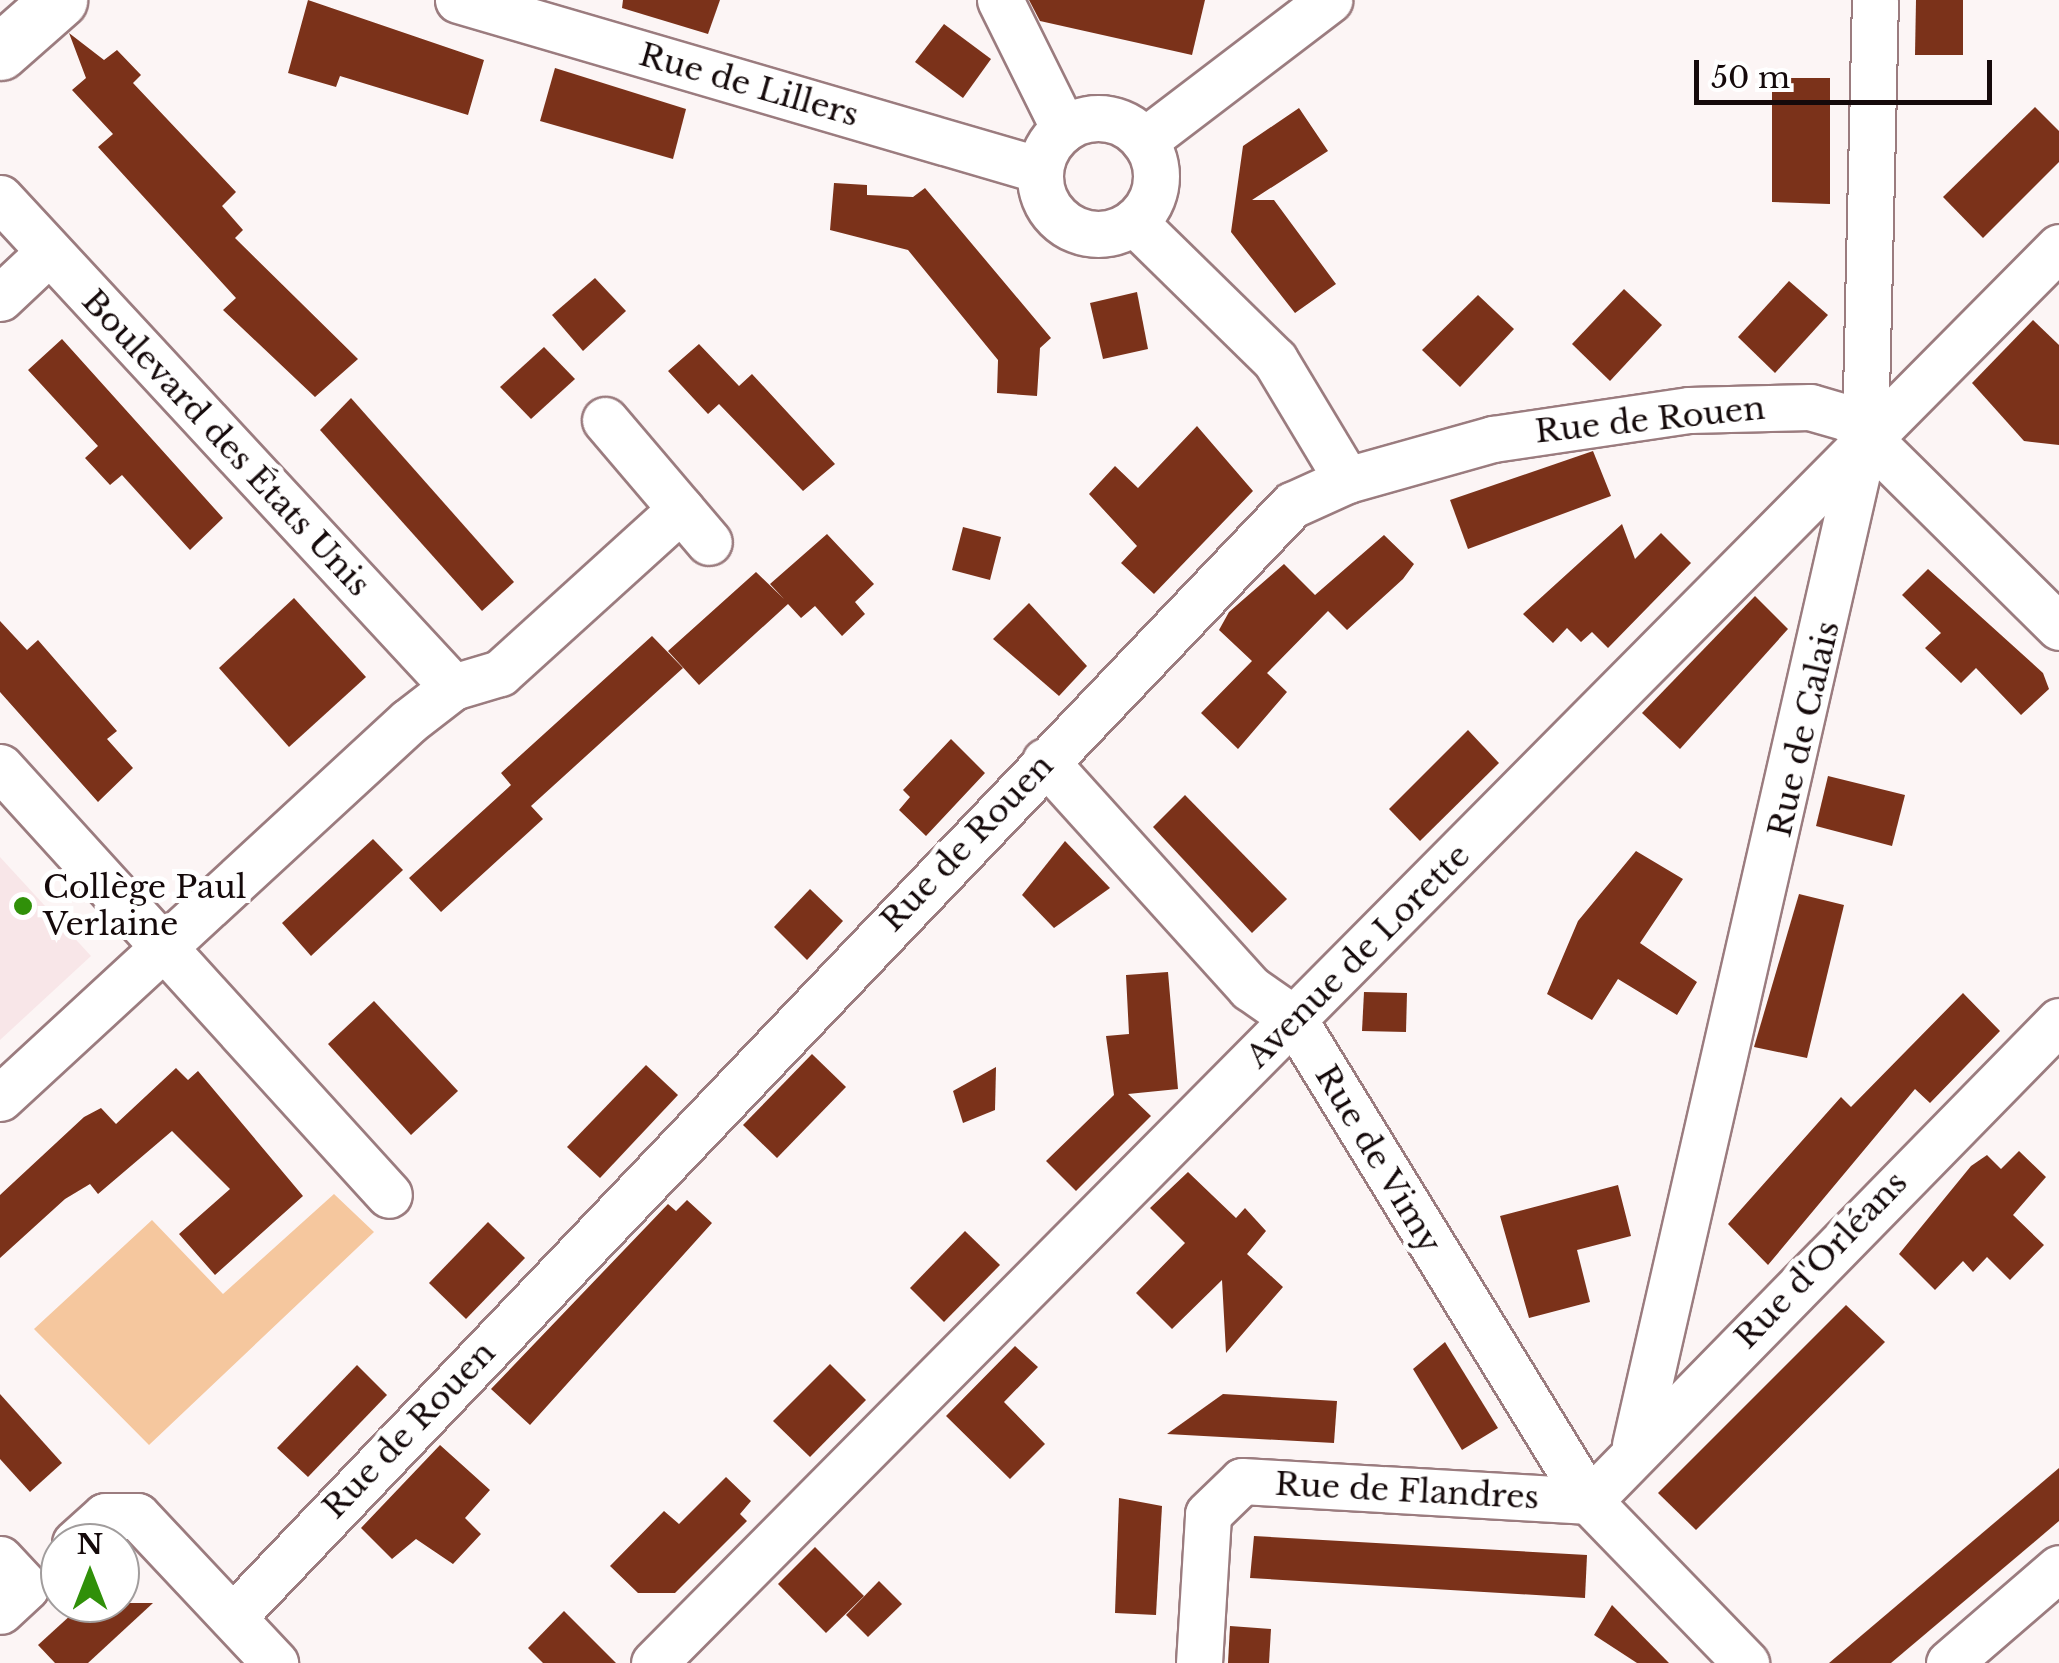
<!DOCTYPE html>
<meta charset="utf-8">
<style>
body{margin:0}
#map{position:relative;width:2059px;height:1663px;overflow:hidden;background:#fcf5f5;font-family:"Libre Baskerville",serif}
div>[style]{position:absolute}
[style*='--x']{left:calc(var(--x)*1px);top:calc(var(--y)*1px);width:calc(var(--w)*1px);rotate:calc(var(--a)*1deg)}
.built>*{inset:0;background:#f8e6e8}
.green>*{inset:0;background:#f5c79e}
.building>*{inset:0;background:#7b321a}
.roads{filter:drop-shadow(2px 0 #9b7c7f) drop-shadow(-2px 0 #9b7c7f) drop-shadow(0 2px #9b7c7f) drop-shadow(0 -2px #9b7c7f)}
.minor>*{height:45px;margin:-22.5px;padding:0 22.5px;transform-origin:22.5px;border-radius:22.5px;background:#fff}
.minor>.ring{margin:-22.5px;padding:0;box-sizing:content-box;background:none;border:45px solid #fff;border-radius:50%}
.tertiary>*{height:55px;margin:-27.5px;padding:0 27.5px;transform-origin:27.5px;border-radius:27.5px;background:#fff}
.dots>*{width:28px;height:28px;translate:-50% -50%;box-sizing:border-box;border:5px solid #fff;border-radius:50%}
span{translate:-50% -50%;white-space:nowrap;text-align:center;line-height:1.15;-webkit-text-stroke:10px #fff;paint-order:stroke}
.street-label{font-size:32px;color:#150a0b}
.poi-label{font-size:32px;color:#150a0b}
.left{translate:0 -50%;text-align:left}
.north{position:absolute;left:40px;top:1523px;width:100px;height:100px;box-sizing:border-box;background:#fff;border:2px solid #a19d9d;border-radius:50%;rotate:0deg;font-size:28px;font-weight:700;line-height:40px;text-align:center;color:#150a0b}
.north::after{content:'';display:block;margin:auto;width:35px;height:45px;background:#309009;clip-path:polygon(50% 0,100% 100%,50% 72%,0 100%)}
.scale{position:absolute;left:1694px;top:60px;width:298px;height:45px;box-sizing:border-box;border:5px solid #150a0b;border-top:0;padding-left:12px;font-size:30px;line-height:35px;white-space:nowrap;color:#150a0b;-webkit-text-stroke:8px #fff;paint-order:stroke}
</style>
<div id="map">
<div class="built">
<div style="clip-path:polygon(0 857px,91px 956px,0 1040px)"></div>
</div>
<div class="green">
<div style="clip-path:polygon(334px 1194px,374px 1232px,149px 1445px,34px 1329px,152px 1220px,223px 1294px)"></div>
</div>
<div class="building">
<div style="clip-path:polygon(308px 0,484px 60px,468px 115px,340px 76px,336px 87px,288px 73px)"></div>
<div style="clip-path:polygon(623px 0,720px 0,708px 34px,622px 8px)"></div>
<div style="clip-path:polygon(1029px 0,1205px 0,1192px 55px,1040px 21px)"></div>
<div style="clip-path:polygon(1916px 0,1963px 0,1963px 55px,1915px 55px)"></div>
<div style="clip-path:polygon(944px 24px,991px 59px,963px 98px,915px 62px)"></div>
<div style="clip-path:polygon(69px 33px,104px 60px,117px 50px,141px 75px,133px 83px,236px 192px,222px 206px,243px 230px,235px 238px,358px 359px,315px 397px,223px 310px,236px 298px,98px 147px,113px 134px,72px 90px,86px 78px)"></div>
<div style="clip-path:polygon(555px 68px,686px 109px,673px 159px,540px 121px)"></div>
<div style="clip-path:polygon(1772px 78px,1830px 78px,1830px 204px,1772px 202px)"></div>
<div style="clip-path:polygon(2035px 107px,2059px 131px,2059px 162px,1983px 238px,1943px 197px)"></div>
<div style="clip-path:polygon(1299px 108px,1328px 151px,1252px 200px,1274px 200px,1336px 284px,1295px 313px,1231px 232px,1243px 146px)"></div>
<div style="clip-path:polygon(834px 183px,867px 185px,867px 195px,913px 197px,925px 188px,1051px 338px,1040px 348px,1037px 396px,997px 393px,998px 360px,908px 250px,830px 230px)"></div>
<div style="clip-path:polygon(595px 278px,626px 311px,583px 351px,552px 315px)"></div>
<div style="clip-path:polygon(1789px 281px,1828px 315px,1775px 373px,1738px 337px)"></div>
<div style="clip-path:polygon(1624px 289px,1662px 325px,1610px 381px,1572px 344px)"></div>
<div style="clip-path:polygon(1137px 292px,1148px 349px,1103px 359px,1090px 303px)"></div>
<div style="clip-path:polygon(1478px 295px,1514px 329px,1460px 387px,1422px 350px)"></div>
<div style="clip-path:polygon(2033px 320px,2059px 345px,2059px 445px,2024px 441px,1972px 383px)"></div>
<div style="clip-path:polygon(62px 339px,223px 518px,190px 550px,122px 475px,110px 485px,85px 458px,98px 446px,28px 370px)"></div>
<div style="clip-path:polygon(699px 344px,739px 386px,752px 374px,835px 464px,803px 491px,719px 404px,708px 414px,668px 371px)"></div>
<div style="clip-path:polygon(544px 347px,575px 379px,531px 419px,500px 387px)"></div>
<div style="clip-path:polygon(351px 398px,514px 582px,482px 611px,320px 430px)"></div>
<div style="clip-path:polygon(1197px 426px,1253px 491px,1154px 594px,1121px 563px,1137px 546px,1089px 494px,1115px 466px,1138px 488px)"></div>
<div style="clip-path:polygon(1593px 451px,1611px 496px,1468px 549px,1450px 500px)"></div>
<div style="clip-path:polygon(1622px 524px,1635px 559px,1661px 533px,1691px 563px,1608px 648px,1592px 632px,1581px 642px,1567px 628px,1553px 643px,1523px 614px)"></div>
<div style="clip-path:polygon(963px 527px,1001px 537px,990px 580px,952px 570px)"></div>
<div style="clip-path:polygon(827px 534px,874px 584px,855px 602px,865px 614px,842px 636px,815px 606px,801px 618px,788px 604px,699px 685px,668px 651px,756px 572px,784px 599px,770px 584px)"></div>
<div style="clip-path:polygon(1384px 535px,1414px 564px,1403px 579px,1347px 630px,1328px 611px,1267px 673px,1287px 692px,1238px 749px,1201px 713px,1252px 661px,1219px 630px,1229px 612px,1284px 564px,1315px 595px)"></div>
<div style="clip-path:polygon(1928px 569px,2043px 673px,2049px 689px,2021px 715px,1976px 668px,1961px 683px,1925px 648px,1941px 633px,1902px 595px)"></div>
<div style="clip-path:polygon(1755px 596px,1788px 629px,1680px 749px,1642px 713px)"></div>
<div style="clip-path:polygon(294px 598px,366px 677px,289px 747px,219px 668px)"></div>
<div style="clip-path:polygon(1029px 603px,1087px 666px,1059px 696px,993px 639px)"></div>
<div style="clip-path:polygon(0 621px,27px 650px,38px 640px,117px 731px,107px 739px,133px 768px,98px 802px,0 692px)"></div>
<div style="clip-path:polygon(652px 636px,683px 668px,531px 806px,543px 819px,441px 912px,409px 878px,511px 785px,501px 773px)"></div>
<div style="clip-path:polygon(1468px 730px,1499px 763px,1420px 841px,1389px 809px)"></div>
<div style="clip-path:polygon(951px 739px,985px 773px,926px 836px,899px 810px,910px 797px,903px 790px)"></div>
<div style="clip-path:polygon(1828px 776px,1905px 795px,1892px 846px,1816px 826px)"></div>
<div style="clip-path:polygon(1185px 795px,1287px 899px,1252px 933px,1153px 827px)"></div>
<div style="clip-path:polygon(373px 839px,403px 870px,311px 956px,282px 923px)"></div>
<div style="clip-path:polygon(1065px 841px,1110px 888px,1054px 928px,1022px 895px)"></div>
<div style="clip-path:polygon(1636px 851px,1683px 879px,1640px 943px,1697px 982px,1677px 1015px,1618px 979px,1592px 1020px,1547px 994px,1578px 921px)"></div>
<div style="clip-path:polygon(810px 889px,843px 921px,807px 960px,774px 927px)"></div>
<div style="clip-path:polygon(1799px 894px,1844px 905px,1807px 1058px,1754px 1047px)"></div>
<div style="clip-path:polygon(1168px 972px,1178px 1089px,1128px 1094px,1151px 1116px,1076px 1191px,1046px 1161px,1114px 1095px,1106px 1036px,1129px 1034px,1126px 975px)"></div>
<div style="clip-path:polygon(1364px 992px,1407px 993px,1406px 1032px,1362px 1031px)"></div>
<div style="clip-path:polygon(1963px 993px,2000px 1031px,1930px 1103px,1915px 1089px,1768px 1265px,1728px 1224px,1841px 1097px,1851px 1107px)"></div>
<div style="clip-path:polygon(374px 1001px,458px 1091px,411px 1135px,328px 1044px)"></div>
<div style="clip-path:polygon(812px 1054px,846px 1087px,777px 1158px,743px 1125px)"></div>
<div style="clip-path:polygon(646px 1065px,678px 1095px,600px 1178px,567px 1147px)"></div>
<div style="clip-path:polygon(996px 1067px,995px 1110px,963px 1123px,953px 1091px)"></div>
<div style="clip-path:polygon(176px 1068px,188px 1080px,198px 1071px,303px 1196px,215px 1275px,179px 1234px,230px 1189px,172px 1131px,98px 1194px,90px 1184px,65px 1199px,0 1258px,0 1195px,84px 1117px,101px 1108px,116px 1124px)"></div>
<div style="clip-path:polygon(2019px 1151px,2046px 1177px,2013px 1215px,2044px 1245px,2010px 1280px,1987px 1257px,1973px 1272px,1963px 1261px,1935px 1290px,1899px 1254px,1971px 1166px,1987px 1155px,2001px 1169px)"></div>
<div style="clip-path:polygon(1188px 1172px,1236px 1218px,1245px 1208px,1266px 1231px,1247px 1254px,1283px 1287px,1226px 1353px,1222px 1280px,1172px 1329px,1136px 1293px,1185px 1243px,1150px 1208px)"></div>
<div style="clip-path:polygon(1618px 1185px,1631px 1236px,1577px 1250px,1590px 1302px,1529px 1318px,1500px 1216px)"></div>
<div style="clip-path:polygon(687px 1200px,712px 1223px,530px 1425px,491px 1389px,668px 1204px,676px 1211px)"></div>
<div style="clip-path:polygon(488px 1222px,525px 1258px,466px 1319px,429px 1283px)"></div>
<div style="clip-path:polygon(965px 1231px,1000px 1265px,944px 1322px,910px 1288px)"></div>
<div style="clip-path:polygon(1846px 1305px,1885px 1342px,1696px 1530px,1658px 1493px)"></div>
<div style="clip-path:polygon(1445px 1342px,1498px 1428px,1462px 1450px,1413px 1369px)"></div>
<div style="clip-path:polygon(1015px 1346px,1038px 1367px,1004px 1402px,1045px 1444px,1010px 1479px,946px 1416px)"></div>
<div style="clip-path:polygon(830px 1364px,866px 1400px,810px 1457px,773px 1421px)"></div>
<div style="clip-path:polygon(357px 1365px,387px 1395px,308px 1477px,277px 1448px)"></div>
<div style="clip-path:polygon(0 1394px,62px 1463px,30px 1492px,0 1459px)"></div>
<div style="clip-path:polygon(1223px 1394px,1337px 1401px,1334px 1443px,1167px 1434px)"></div>
<div style="clip-path:polygon(440px 1445px,490px 1490px,465px 1518px,481px 1534px,453px 1564px,416px 1539px,392px 1559px,361px 1528px)"></div>
<div style="clip-path:polygon(2059px 1468px,2059px 1521px,2013px 1560px,1891px 1663px,1829px 1663px)"></div>
<div style="clip-path:polygon(726px 1477px,751px 1501px,740px 1514px,747px 1521px,675px 1593px,638px 1593px,610px 1566px,664px 1511px,679px 1524px)"></div>
<div style="clip-path:polygon(1119px 1498px,1162px 1506px,1156px 1615px,1115px 1613px)"></div>
<div style="clip-path:polygon(1254px 1536px,1587px 1555px,1585px 1598px,1250px 1578px)"></div>
<div style="clip-path:polygon(815px 1547px,864px 1596px,826px 1633px,778px 1584px)"></div>
<div style="clip-path:polygon(879px 1581px,902px 1604px,868px 1637px,846px 1615px)"></div>
<div style="clip-path:polygon(84px 1603px,153px 1603px,88px 1663px,55px 1663px,38px 1645px)"></div>
<div style="clip-path:polygon(1612px 1605px,1669px 1663px,1637px 1663px,1594px 1635px)"></div>
<div style="clip-path:polygon(564px 1611px,616px 1663px,543px 1663px,528px 1648px)"></div>
<div style="clip-path:polygon(1230px 1626px,1271px 1629px,1269px 1663px,1228px 1663px)"></div>
</div>
<div class="roads">
<div class="minor">
<div style="--x:458;--y:0;--w:606;--a:16.28"></div>
<div style="--x:1000;--y:0;--w:144;--a:63.6"></div>
<div class="ring" style="left:1040px;top:118px;width:71px;height:71px"></div>
<div style="--x:1144;--y:141;--w:233;--a:-37.3"></div>
<div style="--x:0;--y:198;--w:667;--a:47.19"></div>
<div style="--x:1134;--y:222;--w:197;--a:44.4"></div>
<div style="--x:1275;--y:360;--w:140;--a:59"></div>
<div style="--x:0;--y:298;--w:67;--a:-43.2"></div>
<div style="--x:605;--y:420;--w:160;--a:49.6"></div>
<div style="--x:1045;--y:761;--w:306;--a:47.9"></div>
<div style="--x:1250;--y:988;--w:52;--a:34.9"></div>
<div style="--x:1293;--y:1018;--w:566;--a:58.5"></div>
<div style="--x:1589;--y:1501;--w:226;--a:45.9"></div>
<div style="--x:0;--y:767;--w:578;--a:47.73"></div>
<div style="--x:0;--y:1098;--w:556;--a:-42.67"></div>
<div style="--x:409;--y:721;--w:56;--a:-37.7"></div>
<div style="--x:453;--y:687;--w:49;--a:-16.6"></div>
<div style="--x:500;--y:673;--w:244;--a:-42.2"></div>
<div style="--x:1635;--y:1445;--w:1033;--a:-77.13"></div>
<div style="--x:1865;--y:438;--w:438;--a:-88.7"></div>
<div style="--x:1589;--y:1501;--w:672;--a:-45.6"></div>
<div style="--x:75;--y:1543;--w:40;--a:-42"></div>
<div style="--x:105;--y:1516;--w:32;--a:0"></div>
<div style="--x:137;--y:1516;--w:202;--a:46.8"></div>
<div style="--x:0;--y:1559;--w:38;--a:47"></div>
<div style="--x:26;--y:1587;--w:35;--a:137"></div>
<div style="--x:233;--y:1617;--w:1536;--a:-46.4"></div>
<div style="--x:1292;--y:505;--w:60;--a:-24.4"></div>
<div style="--x:1347;--y:480;--w:152;--a:-15.7"></div>
<div style="--x:1493;--y:439;--w:198;--a:-8.4"></div>
<div style="--x:1689;--y:410;--w:121;--a:-1.4"></div>
<div style="--x:1810;--y:407;--w:40;--a:16"></div>
<div style="--x:1848;--y:418;--w:297;--a:44.7"></div>
<div style="--x:654;--y:1663;--w:1995;--a:-45.22"></div>
<div style="--x:1199;--y:1663;--w:149;--a:-86.5"></div>
<div style="--x:1208;--y:1514;--w:47;--a:-44.1"></div>
<div style="--x:1242;--y:1481;--w:348;--a:3.3"></div>
<div style="--x:1949;--y:1663;--w:145;--a:-40.8"></div>
</div>
<div class="tertiary">
<div style="--x:0;--y:52;--w:79;--a:-41.4"></div>
</div>
</div>
<div class="dots">
<div style="left:23px;top:906px;background:#309009"></div>
</div>
<div class="street-label">
<span style="left:749px;top:85px;rotate:16deg">Rue de Lillers</span>
<span style="left:1650px;top:420px;rotate:-6deg">Rue de Rouen</span>
<span style="left:226px;top:443px;rotate:47deg">Boulevard des États Unis</span>
<span style="left:1804px;top:729px;rotate:-77deg">Rue de Calais</span>
<span style="left:967px;top:843px;rotate:-46deg">Rue de Rouen</span>
<span style="left:1358px;top:956px;rotate:-45deg">Avenue de Lorette</span>
<span style="left:1378px;top:1159px;rotate:59deg">Rue de Vimy</span>
<span style="left:1821px;top:1260px;rotate:-46deg">Rue d'Orléans</span>
<span style="left:409px;top:1430px;rotate:-46deg">Rue de Rouen</span>
<span style="left:1407px;top:1491px;rotate:3deg">Rue de Flandres</span>
</div>
<div class="poi-label">
<span class="left" style="left:43px;top:906px">Collège Paul<br>Verlaine</span>
</div>
<div class="north">N</div>
<div class="scale">50 m</div>
</div>
